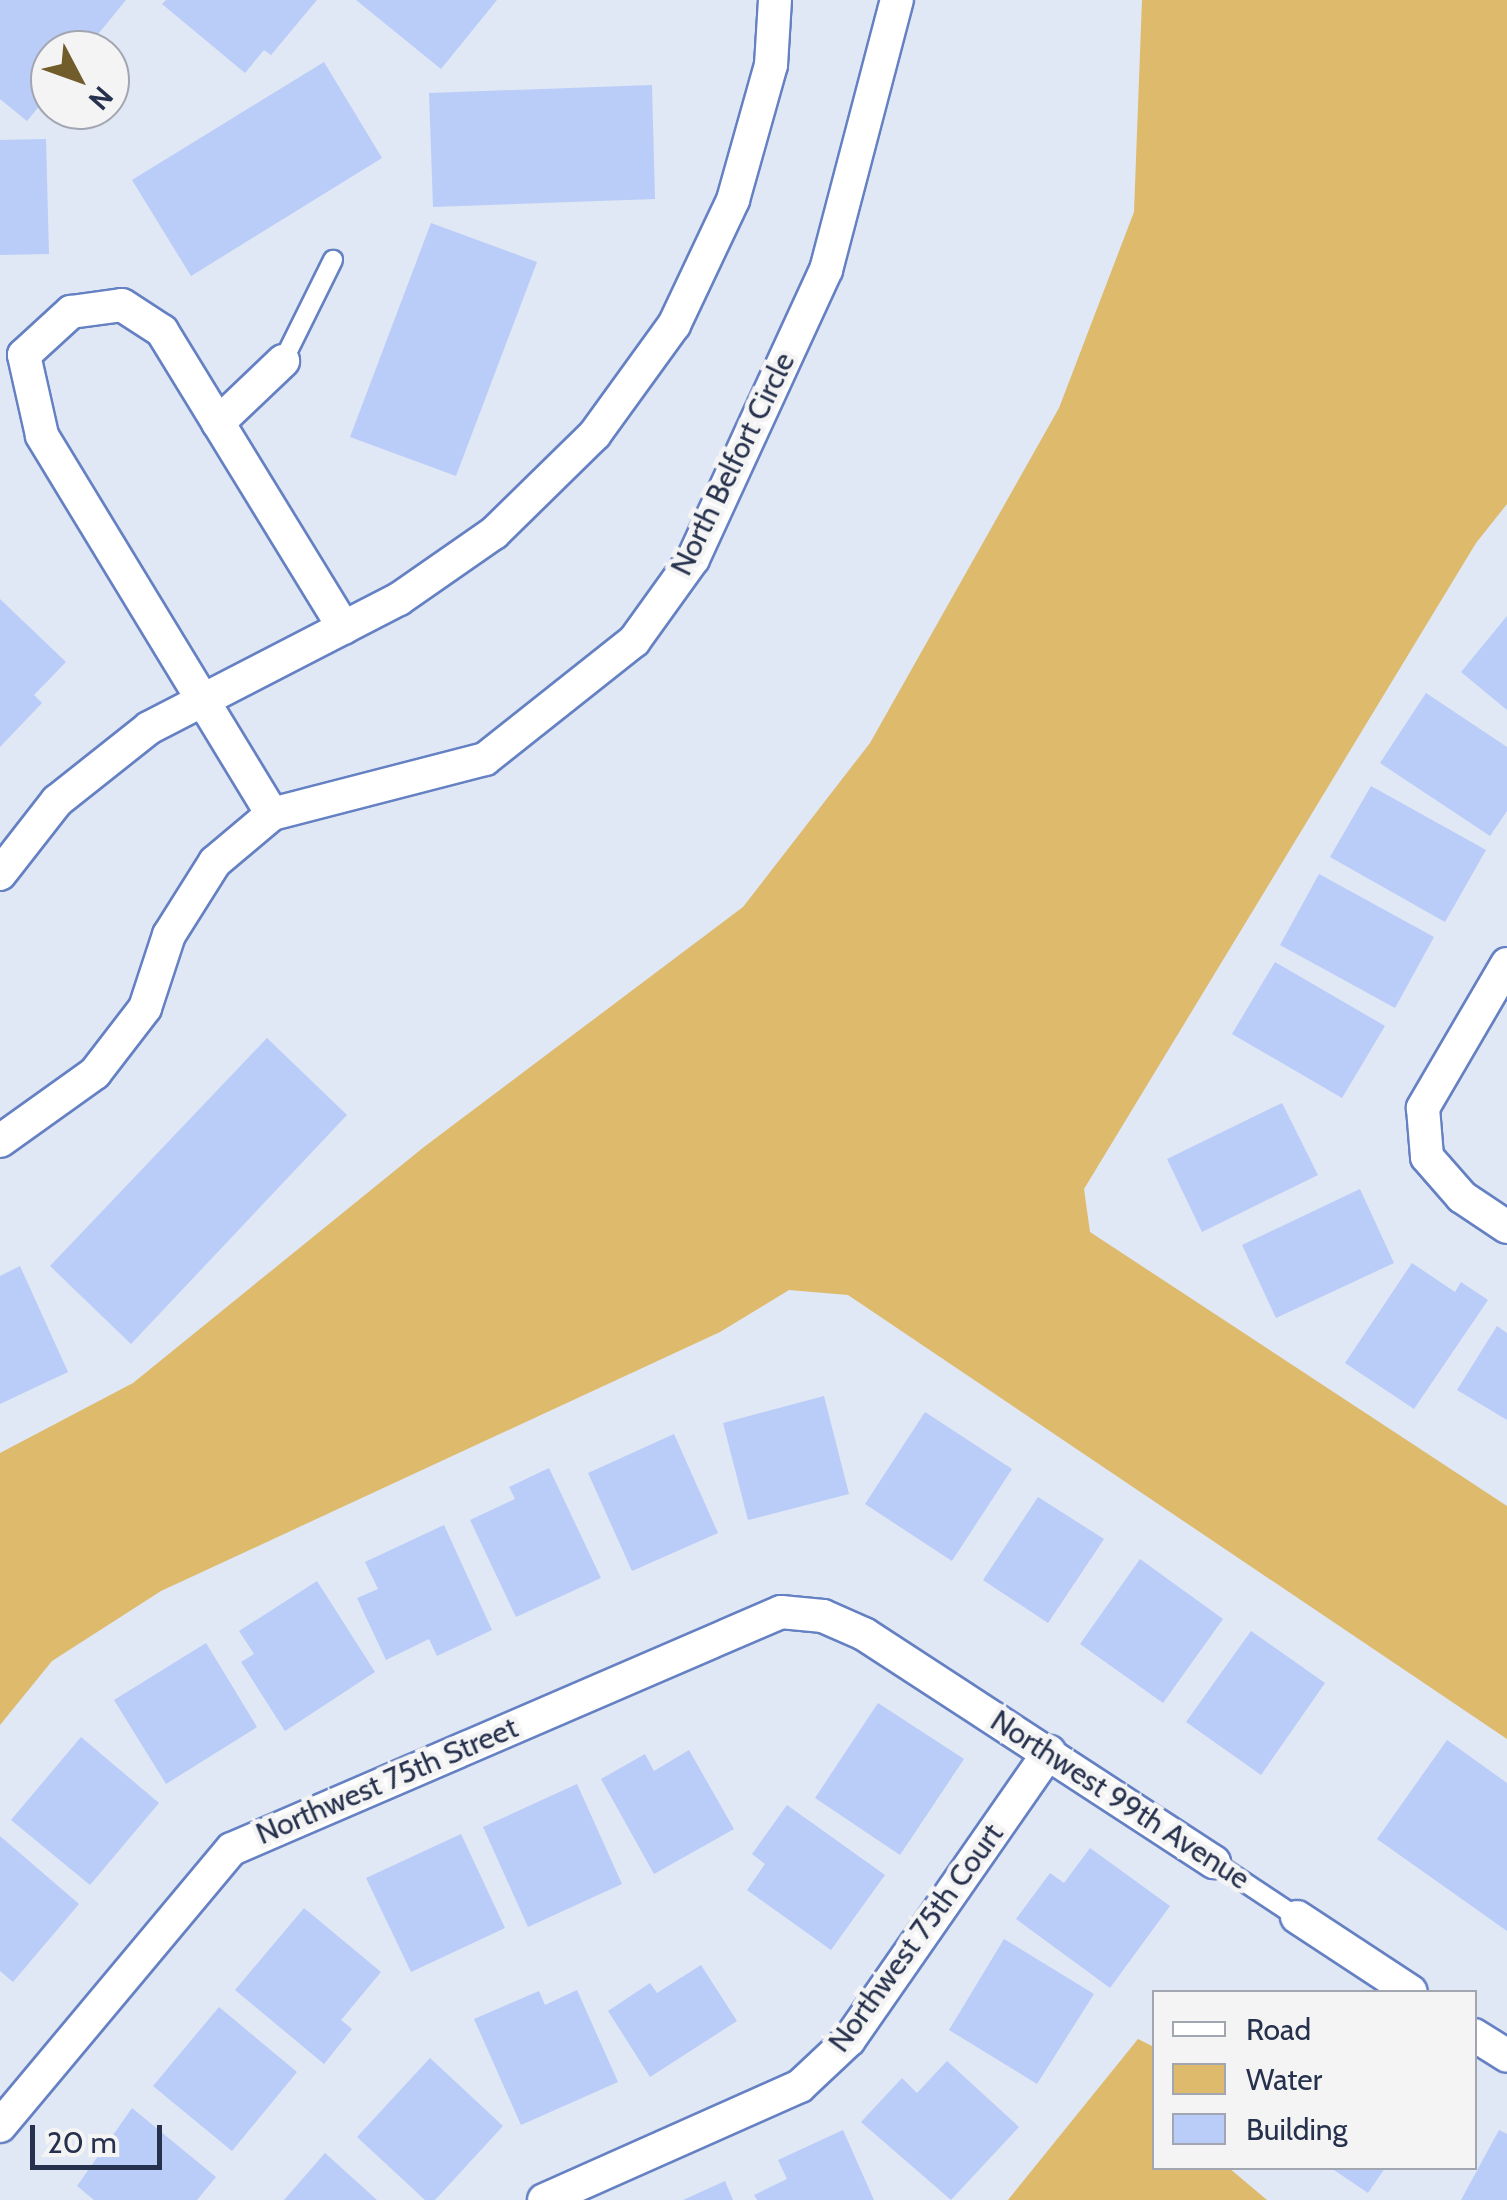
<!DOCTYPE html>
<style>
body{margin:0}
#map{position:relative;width:1507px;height:2200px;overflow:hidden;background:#e0e7f5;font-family:Cabin,sans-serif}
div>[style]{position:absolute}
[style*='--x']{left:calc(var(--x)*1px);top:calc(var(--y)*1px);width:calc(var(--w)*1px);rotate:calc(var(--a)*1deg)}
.water>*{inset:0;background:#ddba6c}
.building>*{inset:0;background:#bacdf8}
.roads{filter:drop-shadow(2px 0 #6581c3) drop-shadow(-2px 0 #6581c3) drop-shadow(0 2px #6581c3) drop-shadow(0 -2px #6581c3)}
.lane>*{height:18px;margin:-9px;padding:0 9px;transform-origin:9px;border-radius:9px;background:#fff}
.street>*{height:32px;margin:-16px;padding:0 16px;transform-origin:16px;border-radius:16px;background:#fff}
span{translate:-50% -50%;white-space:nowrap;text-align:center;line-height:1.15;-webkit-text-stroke:9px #f4f4f4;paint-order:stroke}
.street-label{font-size:30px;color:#26314d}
.legend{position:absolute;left:1152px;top:1990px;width:325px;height:180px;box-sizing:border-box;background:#f4f4f4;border:2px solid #a2a6b1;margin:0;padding:12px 18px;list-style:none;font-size:30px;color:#26314d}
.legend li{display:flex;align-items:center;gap:20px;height:50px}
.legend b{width:50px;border:2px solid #a2a6b1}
.north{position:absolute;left:30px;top:30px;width:100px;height:100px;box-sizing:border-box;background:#f4f4f4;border:2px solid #a2a6b1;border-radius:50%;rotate:131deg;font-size:28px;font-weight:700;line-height:40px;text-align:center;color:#26314d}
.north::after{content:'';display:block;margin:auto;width:35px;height:45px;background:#715c2b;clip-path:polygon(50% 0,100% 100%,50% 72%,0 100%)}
.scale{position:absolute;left:30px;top:2125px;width:132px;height:45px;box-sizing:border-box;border:5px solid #26314d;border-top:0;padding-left:12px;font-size:30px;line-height:35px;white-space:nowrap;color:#26314d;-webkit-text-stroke:8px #f4f4f4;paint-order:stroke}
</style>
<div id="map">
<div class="water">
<div style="clip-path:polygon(1142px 0,1507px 0,1507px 504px,1476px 543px,1084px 1189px,1090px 1232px,1507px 1506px,1507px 1739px,848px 1295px,789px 1290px,720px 1332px,161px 1591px,52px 1661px,0 1725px,0 1453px,133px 1383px,424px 1147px,743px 907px,870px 743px,1059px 408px,1134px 212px)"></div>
<div style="clip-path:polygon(1138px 2039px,1154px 2047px,1154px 2168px,1229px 2168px,1267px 2200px,1008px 2200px)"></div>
</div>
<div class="building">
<div style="clip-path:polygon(0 0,126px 0,85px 50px,50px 50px,50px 93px,27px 121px,0 99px)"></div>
<div style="clip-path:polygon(166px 0,317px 0,271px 55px,264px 50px,245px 73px,162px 4px)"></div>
<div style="clip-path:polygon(356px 0,497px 0,441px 69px)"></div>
<div style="clip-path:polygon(324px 62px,382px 158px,191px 276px,132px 180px)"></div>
<div style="clip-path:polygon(652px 85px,655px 199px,433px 207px,429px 93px)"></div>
<div style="clip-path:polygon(46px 139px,49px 254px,0 255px,0 140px)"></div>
<div style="clip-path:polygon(431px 223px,537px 262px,456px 476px,350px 437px)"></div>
<div style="clip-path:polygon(0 599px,66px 662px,34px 695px,42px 703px,0 747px)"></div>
<div style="clip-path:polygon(1507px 616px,1507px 710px,1461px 672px)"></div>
<div style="clip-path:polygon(1426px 693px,1507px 747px,1507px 811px,1490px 836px,1380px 763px)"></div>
<div style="clip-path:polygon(1371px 786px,1486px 850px,1445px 922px,1330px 857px)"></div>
<div style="clip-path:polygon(1319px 874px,1434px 937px,1395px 1008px,1280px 945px)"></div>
<div style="clip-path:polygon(1275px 962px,1385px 1026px,1342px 1098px,1232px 1034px)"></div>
<div style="clip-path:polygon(267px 1038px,347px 1115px,131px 1344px,50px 1266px)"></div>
<div style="clip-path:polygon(1282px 1103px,1318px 1175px,1202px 1232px,1167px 1159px)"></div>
<div style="clip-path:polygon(1360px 1189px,1394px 1263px,1276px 1318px,1242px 1245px)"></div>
<div style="clip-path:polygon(1412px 1263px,1455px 1292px,1461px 1282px,1488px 1300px,1414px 1409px,1345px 1363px)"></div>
<div style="clip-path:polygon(20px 1266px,68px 1372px,0 1404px,0 1276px)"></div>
<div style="clip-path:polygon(1497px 1326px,1507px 1333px,1507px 1420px,1457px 1390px)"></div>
<div style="clip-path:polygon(824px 1396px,849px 1494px,748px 1520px,723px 1423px)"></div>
<div style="clip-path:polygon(925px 1412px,1012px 1469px,952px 1561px,865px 1504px)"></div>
<div style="clip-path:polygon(674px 1434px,718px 1533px,632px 1571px,588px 1473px)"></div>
<div style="clip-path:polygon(549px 1468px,601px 1578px,516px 1617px,470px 1520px,515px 1499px,509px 1487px)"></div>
<div style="clip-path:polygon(1038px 1497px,1104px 1539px,1048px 1623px,983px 1580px)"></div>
<div style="clip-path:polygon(444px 1525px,492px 1630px,437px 1656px,429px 1639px,386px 1660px,357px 1598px,378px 1589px,365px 1562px)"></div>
<div style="clip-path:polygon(1140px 1559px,1223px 1619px,1163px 1703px,1080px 1644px)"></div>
<div style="clip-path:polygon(317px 1581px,375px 1672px,285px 1731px,241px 1662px,254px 1654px,239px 1631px)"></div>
<div style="clip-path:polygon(1251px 1631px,1325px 1683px,1261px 1775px,1186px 1722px)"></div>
<div style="clip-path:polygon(206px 1643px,257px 1727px,166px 1784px,114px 1700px)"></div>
<div style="clip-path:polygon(878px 1703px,964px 1759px,900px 1855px,815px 1798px)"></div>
<div style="clip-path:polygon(81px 1737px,159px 1803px,90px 1885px,11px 1820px)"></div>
<div style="clip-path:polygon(1447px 1740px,1507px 1783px,1507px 1931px,1377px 1839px)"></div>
<div style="clip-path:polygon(689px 1750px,734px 1829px,654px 1874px,601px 1779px,645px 1754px,654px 1771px)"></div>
<div style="clip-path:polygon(577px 1784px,622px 1884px,528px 1927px,483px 1827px)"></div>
<div style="clip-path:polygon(787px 1805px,885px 1875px,831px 1950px,747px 1890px,765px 1864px,752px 1854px)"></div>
<div style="clip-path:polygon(461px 1834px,505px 1928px,411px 1972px,366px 1878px)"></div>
<div style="clip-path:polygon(0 1836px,79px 1904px,13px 1982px,0 1971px)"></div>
<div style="clip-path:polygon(1090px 1848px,1170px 1906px,1110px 1988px,1016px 1919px,1050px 1873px,1064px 1883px)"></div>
<div style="clip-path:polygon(304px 1908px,381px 1972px,341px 2020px,352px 2029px,324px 2064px,235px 1990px)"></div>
<div style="clip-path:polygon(1004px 1939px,1094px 1994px,1037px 2084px,949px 2030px)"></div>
<div style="clip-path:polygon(701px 1965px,737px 2021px,650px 2077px,608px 2011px,650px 1983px,657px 1993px)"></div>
<div style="clip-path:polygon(577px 1990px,618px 2082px,521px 2125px,474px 2019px,539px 1991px,545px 2005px)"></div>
<div style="clip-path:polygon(219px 2007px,297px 2072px,232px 2151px,153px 2086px)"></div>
<div style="clip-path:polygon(430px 2058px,503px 2126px,435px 2200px,425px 2200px,357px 2137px)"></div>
<div style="clip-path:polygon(947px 2061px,1019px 2127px,951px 2200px,861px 2122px,902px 2078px,917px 2093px)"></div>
<div style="clip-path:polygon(132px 2108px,216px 2177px,197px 2200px,94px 2200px,77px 2186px)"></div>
<div style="clip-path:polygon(843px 2130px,874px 2200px,757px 2200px,754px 2195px,787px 2179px,778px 2160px)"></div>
<div style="clip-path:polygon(1499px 2130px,1507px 2134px,1507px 2200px,1461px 2200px)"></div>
<div style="clip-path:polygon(325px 2153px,377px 2200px,284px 2200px)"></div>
<div style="clip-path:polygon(1331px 2168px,1385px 2168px,1368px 2193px)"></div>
<div style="clip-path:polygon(725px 2181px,733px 2200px,683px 2200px)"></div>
</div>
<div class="roads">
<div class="lane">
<div style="--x:283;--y:361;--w:113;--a:-63.7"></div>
<div style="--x:1214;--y:1862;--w:100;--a:33.5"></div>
</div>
<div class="street">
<div style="--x:218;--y:423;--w:90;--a:-43.6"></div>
<div style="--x:272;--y:814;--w:443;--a:-121.3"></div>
<div style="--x:42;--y:435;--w:82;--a:-102.7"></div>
<div style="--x:24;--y:355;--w:64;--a:-42.5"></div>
<div style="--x:71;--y:312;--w:51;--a:-7.8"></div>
<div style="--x:122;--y:305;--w:48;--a:33"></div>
<div style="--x:162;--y:331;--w:348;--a:58.5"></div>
<div style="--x:0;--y:874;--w:93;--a:-52"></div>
<div style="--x:57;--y:801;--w:117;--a:-38.4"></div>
<div style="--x:149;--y:728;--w:281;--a:-27.3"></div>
<div style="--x:399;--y:599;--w:116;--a:-34.8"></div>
<div style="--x:494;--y:533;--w:141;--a:-44.4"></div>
<div style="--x:595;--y:434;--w:135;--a:-54.1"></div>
<div style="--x:674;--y:325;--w:138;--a:-64.7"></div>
<div style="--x:733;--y:200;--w:140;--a:-74.3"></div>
<div style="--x:771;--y:65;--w:65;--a:-86.5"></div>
<div style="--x:1507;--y:964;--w:167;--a:120.3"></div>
<div style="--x:1423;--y:1108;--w:49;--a:85.3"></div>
<div style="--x:1427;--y:1157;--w:53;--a:48.8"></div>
<div style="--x:1462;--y:1197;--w:54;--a:33.7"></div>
<div style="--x:0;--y:1141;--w:117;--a:-35.6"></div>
<div style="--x:95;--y:1073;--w:82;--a:-52.4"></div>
<div style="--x:145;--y:1008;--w:77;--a:-71.8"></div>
<div style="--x:169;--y:935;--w:86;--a:-57.8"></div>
<div style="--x:215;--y:862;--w:75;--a:-40.1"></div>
<div style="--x:272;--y:814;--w:220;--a:-14.5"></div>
<div style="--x:485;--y:759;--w:190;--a:-38.4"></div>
<div style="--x:634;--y:641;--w:101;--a:-54.3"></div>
<div style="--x:693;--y:559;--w:318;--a:-65.3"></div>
<div style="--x:826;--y:270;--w:279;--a:-75.3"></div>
<div style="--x:1297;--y:1917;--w:136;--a:33.3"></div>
<div style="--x:1474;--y:2035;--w:39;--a:32"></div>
<div style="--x:0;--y:2126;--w:361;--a:-50.1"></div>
<div style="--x:232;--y:1849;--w:598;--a:-23.35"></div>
<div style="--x:781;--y:1612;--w:42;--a:5.4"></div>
<div style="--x:823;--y:1616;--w:45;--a:23.7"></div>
<div style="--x:864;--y:1634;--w:418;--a:33.1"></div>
<div style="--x:544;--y:2200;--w:280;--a:-24"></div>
<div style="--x:800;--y:2086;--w:67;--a:-43.2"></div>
<div style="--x:849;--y:2040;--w:351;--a:-55.2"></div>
</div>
</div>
<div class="street-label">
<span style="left:733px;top:464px;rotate:-64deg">North Belfort Circle</span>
<span style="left:387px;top:1781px;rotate:-23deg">Northwest 75th Street</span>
<span style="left:1120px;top:1800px;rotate:33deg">Northwest 99th Avenue</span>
<span style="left:916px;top:1938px;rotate:-54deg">Northwest 75th Court</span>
</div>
<ul class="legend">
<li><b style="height:12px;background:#fff"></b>Road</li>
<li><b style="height:28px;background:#ddba6c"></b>Water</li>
<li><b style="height:28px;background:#bacdf8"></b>Building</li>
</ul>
<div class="north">N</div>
<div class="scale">20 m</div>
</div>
